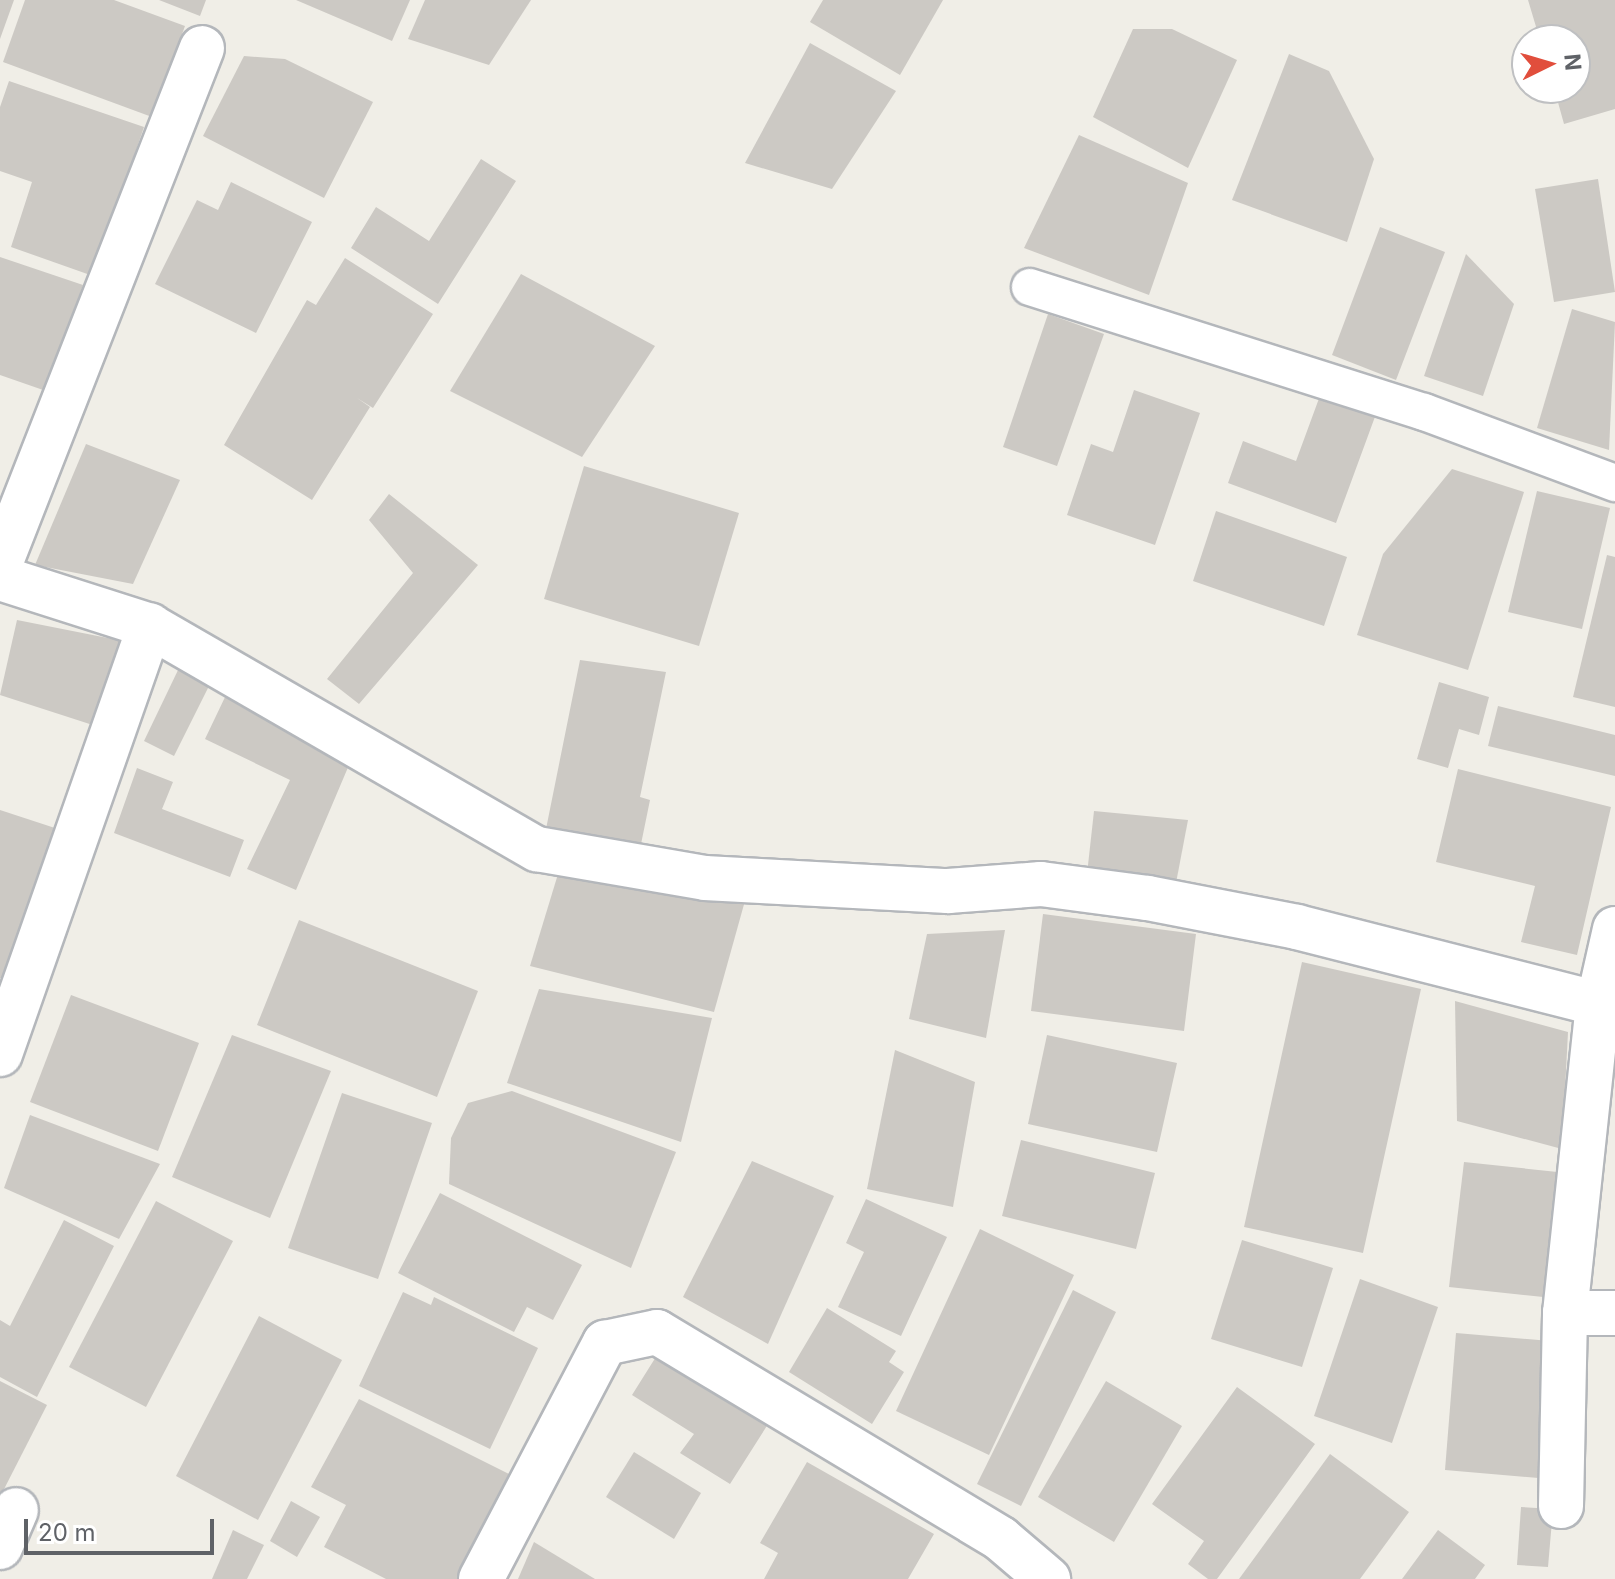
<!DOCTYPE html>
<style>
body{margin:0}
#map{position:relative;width:1615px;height:1579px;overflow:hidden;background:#f0eee7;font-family:Inter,sans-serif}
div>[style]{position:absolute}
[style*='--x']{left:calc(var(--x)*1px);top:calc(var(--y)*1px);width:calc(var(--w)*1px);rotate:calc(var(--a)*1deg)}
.building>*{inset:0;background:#ccc9c4}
.roads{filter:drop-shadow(2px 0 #b4b7bb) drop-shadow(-2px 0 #b4b7bb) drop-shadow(0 2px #b4b7bb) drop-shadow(0 -2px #b4b7bb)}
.service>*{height:36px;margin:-18px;padding:0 18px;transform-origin:18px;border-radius:18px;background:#fff}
.minor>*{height:44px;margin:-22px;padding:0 22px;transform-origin:22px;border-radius:22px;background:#fff}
span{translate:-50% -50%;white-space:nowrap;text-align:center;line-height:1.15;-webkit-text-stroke:7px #fff;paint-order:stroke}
.north{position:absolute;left:1511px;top:24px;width:80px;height:80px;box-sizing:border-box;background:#fff;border:2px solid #bfc0c2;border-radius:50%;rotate:85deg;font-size:22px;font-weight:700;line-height:32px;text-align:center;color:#5f6267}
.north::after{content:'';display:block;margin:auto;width:28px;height:36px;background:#e14e3c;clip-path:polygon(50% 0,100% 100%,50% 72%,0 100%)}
.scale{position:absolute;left:24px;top:1519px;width:190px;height:36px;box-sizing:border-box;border:4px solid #5f6267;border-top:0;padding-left:10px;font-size:24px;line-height:28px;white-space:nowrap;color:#5f6267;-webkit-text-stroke:6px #fff;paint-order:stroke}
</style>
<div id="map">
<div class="building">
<div style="clip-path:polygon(0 0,14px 0,0 39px)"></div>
<div style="clip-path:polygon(25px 0,114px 0,185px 26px,152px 117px,3px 62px)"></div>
<div style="clip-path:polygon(159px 0,206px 0,200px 16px)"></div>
<div style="clip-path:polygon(296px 0,410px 0,392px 41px)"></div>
<div style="clip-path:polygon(425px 0,531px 0,489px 65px,408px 39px)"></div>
<div style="clip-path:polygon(823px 0,943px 0,900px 75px,810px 22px)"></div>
<div style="clip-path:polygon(1528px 0,1615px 0,1615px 109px,1564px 124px,1554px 88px,1575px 88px,1575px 40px,1540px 40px)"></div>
<div style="clip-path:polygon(1133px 29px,1172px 29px,1237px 60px,1188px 168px,1093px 117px)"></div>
<div style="clip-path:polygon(810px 43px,896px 91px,832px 189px,745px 163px)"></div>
<div style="clip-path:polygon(1289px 54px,1329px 71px,1374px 159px,1347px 242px,1232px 200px)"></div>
<div style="clip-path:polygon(244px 56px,285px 59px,373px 102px,324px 198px,203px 136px)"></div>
<div style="clip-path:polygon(9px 81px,144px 127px,93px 276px,11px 247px,32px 182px,0 171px,0 107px)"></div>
<div style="clip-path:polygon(1079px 135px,1188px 183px,1149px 295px,1024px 248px)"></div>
<div style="clip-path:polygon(481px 159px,516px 181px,438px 304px,351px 248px,376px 207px,429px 241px)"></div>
<div style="clip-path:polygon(1598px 179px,1615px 292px,1554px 302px,1535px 189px)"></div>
<div style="clip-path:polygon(231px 182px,312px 222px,256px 333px,155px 284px,197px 200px,218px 210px)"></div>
<div style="clip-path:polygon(1380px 227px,1445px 252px,1396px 380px,1332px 355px)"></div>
<div style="clip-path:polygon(1466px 254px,1514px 304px,1483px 396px,1424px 376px)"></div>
<div style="clip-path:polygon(0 257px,83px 285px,46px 391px,0 375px)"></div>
<div style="clip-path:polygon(345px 258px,433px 314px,373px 408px,357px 398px,370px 407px,312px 500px,224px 445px,307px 300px,316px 305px)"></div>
<div style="clip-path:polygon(521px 274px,655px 346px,582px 457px,450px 391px)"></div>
<div style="clip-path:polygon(1572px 309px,1615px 322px,1609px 450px,1537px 428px)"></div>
<div style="clip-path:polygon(1048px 314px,1104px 334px,1057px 466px,1003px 447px)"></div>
<div style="clip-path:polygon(1134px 390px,1200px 413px,1155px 545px,1067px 515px,1091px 444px,1113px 452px)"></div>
<div style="clip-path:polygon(1321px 393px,1376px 414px,1336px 523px,1228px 483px,1243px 441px,1296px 461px)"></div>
<div style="clip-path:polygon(86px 444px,180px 480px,133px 584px,35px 565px)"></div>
<div style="clip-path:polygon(584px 466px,739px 513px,699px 646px,544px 599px)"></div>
<div style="clip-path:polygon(1452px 469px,1524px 492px,1468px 670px,1357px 635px,1383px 554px)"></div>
<div style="clip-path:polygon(1537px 491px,1610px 508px,1582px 629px,1508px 612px)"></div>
<div style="clip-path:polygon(389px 494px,478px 565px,359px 704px,327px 679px,413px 573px,369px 520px)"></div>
<div style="clip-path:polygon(1216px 511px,1347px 557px,1324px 626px,1193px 581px)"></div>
<div style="clip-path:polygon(1607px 555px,1615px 557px,1615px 707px,1573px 697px)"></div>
<div style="clip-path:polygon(17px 620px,133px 643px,102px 728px,0 695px)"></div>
<div style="clip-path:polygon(580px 660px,666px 672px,640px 797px,650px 800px,640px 849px,546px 829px)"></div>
<div style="clip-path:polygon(179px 668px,210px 684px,174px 756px,144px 741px)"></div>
<div style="clip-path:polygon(1439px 682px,1489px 697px,1479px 735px,1459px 729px,1448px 768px,1417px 759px)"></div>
<div style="clip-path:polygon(226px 695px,349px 765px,296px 890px,247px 869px,290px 780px,205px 739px)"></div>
<div style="clip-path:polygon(1498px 706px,1615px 735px,1615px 776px,1488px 746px)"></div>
<div style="clip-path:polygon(137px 768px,173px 782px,162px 809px,244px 840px,230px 877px,114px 833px)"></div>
<div style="clip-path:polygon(1458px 769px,1611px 807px,1577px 955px,1521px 942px,1535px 886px,1436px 862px)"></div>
<div style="clip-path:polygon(0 810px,58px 829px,10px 982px,0 978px)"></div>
<div style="clip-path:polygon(1094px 811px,1188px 820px,1176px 883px,1087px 874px)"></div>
<div style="clip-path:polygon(558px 874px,748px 890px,714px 1012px,530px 966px)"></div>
<div style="clip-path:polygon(1043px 914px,1196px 934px,1184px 1031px,1031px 1011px)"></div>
<div style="clip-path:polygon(299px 920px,478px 991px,437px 1097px,257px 1025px)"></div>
<div style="clip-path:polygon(1005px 930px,986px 1038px,909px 1019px,927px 934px)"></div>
<div style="clip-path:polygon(1302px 962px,1421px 989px,1363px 1253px,1244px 1227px)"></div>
<div style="clip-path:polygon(539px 989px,712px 1018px,681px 1142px,507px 1083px)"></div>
<div style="clip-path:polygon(71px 995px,199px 1043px,158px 1151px,30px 1102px)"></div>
<div style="clip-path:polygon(1455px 1001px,1568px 1032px,1562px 1149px,1457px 1121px)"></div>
<div style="clip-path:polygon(232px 1035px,331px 1071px,270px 1218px,172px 1177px)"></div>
<div style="clip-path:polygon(1047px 1035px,1177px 1063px,1157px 1152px,1028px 1124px)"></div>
<div style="clip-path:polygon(895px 1050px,975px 1082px,953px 1207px,867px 1189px)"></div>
<div style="clip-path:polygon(512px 1091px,676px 1152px,631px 1268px,449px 1184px,451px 1138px,468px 1103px)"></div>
<div style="clip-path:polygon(342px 1093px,432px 1123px,378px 1279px,288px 1248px)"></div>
<div style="clip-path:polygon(30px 1115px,160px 1164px,119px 1239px,4px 1188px)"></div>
<div style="clip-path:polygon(1021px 1140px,1155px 1173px,1136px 1249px,1002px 1216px)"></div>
<div style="clip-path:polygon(752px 1161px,834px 1196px,768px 1344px,683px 1297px)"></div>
<div style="clip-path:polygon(1464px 1162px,1567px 1173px,1553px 1298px,1449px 1287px)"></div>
<div style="clip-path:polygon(440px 1193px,582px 1265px,553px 1320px,527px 1307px,514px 1332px,398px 1273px)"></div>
<div style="clip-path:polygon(866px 1199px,947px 1237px,901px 1336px,838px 1307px,864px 1252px,846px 1243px)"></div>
<div style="clip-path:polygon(156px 1201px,233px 1241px,146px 1407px,69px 1367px)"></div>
<div style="clip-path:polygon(64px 1220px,114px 1246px,37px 1397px,0 1377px,0 1320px,10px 1326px)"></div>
<div style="clip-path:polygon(980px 1229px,1074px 1275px,989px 1455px,896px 1411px)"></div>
<div style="clip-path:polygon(1242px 1240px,1333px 1268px,1302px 1367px,1211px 1339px)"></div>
<div style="clip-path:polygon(1360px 1279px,1438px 1307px,1392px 1443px,1314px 1416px)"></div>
<div style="clip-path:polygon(1073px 1290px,1116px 1312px,1021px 1506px,977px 1484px)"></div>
<div style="clip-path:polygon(403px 1292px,431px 1305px,434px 1297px,538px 1348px,490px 1449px,359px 1386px)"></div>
<div style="clip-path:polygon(827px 1308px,896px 1351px,889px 1362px,904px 1372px,872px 1424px,789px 1372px)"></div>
<div style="clip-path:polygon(259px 1316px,342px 1360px,258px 1520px,176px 1476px)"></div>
<div style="clip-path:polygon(1456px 1333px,1562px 1342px,1550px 1479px,1445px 1470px)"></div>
<div style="clip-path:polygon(659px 1352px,770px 1421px,730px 1484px,680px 1453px,694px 1434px,632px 1395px)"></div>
<div style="clip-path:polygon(0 1381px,47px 1405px,0 1497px)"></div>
<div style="clip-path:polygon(1106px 1381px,1182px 1426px,1114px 1542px,1038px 1497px)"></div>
<div style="clip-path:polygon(1237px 1387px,1315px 1444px,1217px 1579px,1208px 1579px,1188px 1564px,1204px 1541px,1152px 1504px)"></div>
<div style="clip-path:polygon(359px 1399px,513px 1476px,460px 1579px,386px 1579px,324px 1547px,346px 1505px,311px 1487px)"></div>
<div style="clip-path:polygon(634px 1452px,701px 1493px,674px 1539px,606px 1497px)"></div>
<div style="clip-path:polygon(1330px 1454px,1409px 1512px,1360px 1579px,1239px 1579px)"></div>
<div style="clip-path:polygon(807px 1462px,934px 1534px,908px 1579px,764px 1579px,778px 1553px,760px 1543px)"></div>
<div style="clip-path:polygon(291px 1501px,320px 1517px,297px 1557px,270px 1541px)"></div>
<div style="clip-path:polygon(1521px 1507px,1553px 1509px,1548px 1567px,1517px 1565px)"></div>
<div style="clip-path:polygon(233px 1530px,264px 1545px,247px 1579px,212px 1579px)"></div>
<div style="clip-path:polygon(1438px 1530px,1485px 1565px,1475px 1579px,1402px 1579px)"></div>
<div style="clip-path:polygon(534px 1542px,595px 1579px,518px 1579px)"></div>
</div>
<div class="roads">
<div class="service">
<div style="--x:1030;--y:287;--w:413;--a:17.6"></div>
<div style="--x:1424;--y:412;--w:204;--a:20.4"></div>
</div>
<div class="minor">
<div style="--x:0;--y:564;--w:554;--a:-68.62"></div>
<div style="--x:0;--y:578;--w:157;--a:17.7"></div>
<div style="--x:150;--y:626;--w:447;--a:30"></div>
<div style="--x:537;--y:849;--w:170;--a:9.8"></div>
<div style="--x:705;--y:878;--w:243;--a:3.1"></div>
<div style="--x:948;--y:891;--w:93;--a:-4.3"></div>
<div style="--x:1041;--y:884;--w:108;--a:7.5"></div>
<div style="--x:1148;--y:898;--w:152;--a:11"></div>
<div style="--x:1297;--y:927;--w:311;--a:14.3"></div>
<div style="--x:0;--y:1054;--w:454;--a:-70.7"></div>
<div style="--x:1565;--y:1313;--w:50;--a:0"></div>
<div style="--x:1561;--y:1506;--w:193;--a:-88.8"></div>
<div style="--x:1565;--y:1313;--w:311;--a:-83.9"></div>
<div style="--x:1598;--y:1004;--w:77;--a:-77.2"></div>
<div style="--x:0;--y:1547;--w:40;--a:-66.6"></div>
<div style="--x:481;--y:1579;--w:267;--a:-62.3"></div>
<div style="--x:605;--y:1343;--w:53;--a:-11.9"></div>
<div style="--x:657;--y:1332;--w:401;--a:31"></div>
<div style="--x:1001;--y:1539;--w:62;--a:40.4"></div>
</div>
</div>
<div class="north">N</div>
<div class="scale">20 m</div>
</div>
